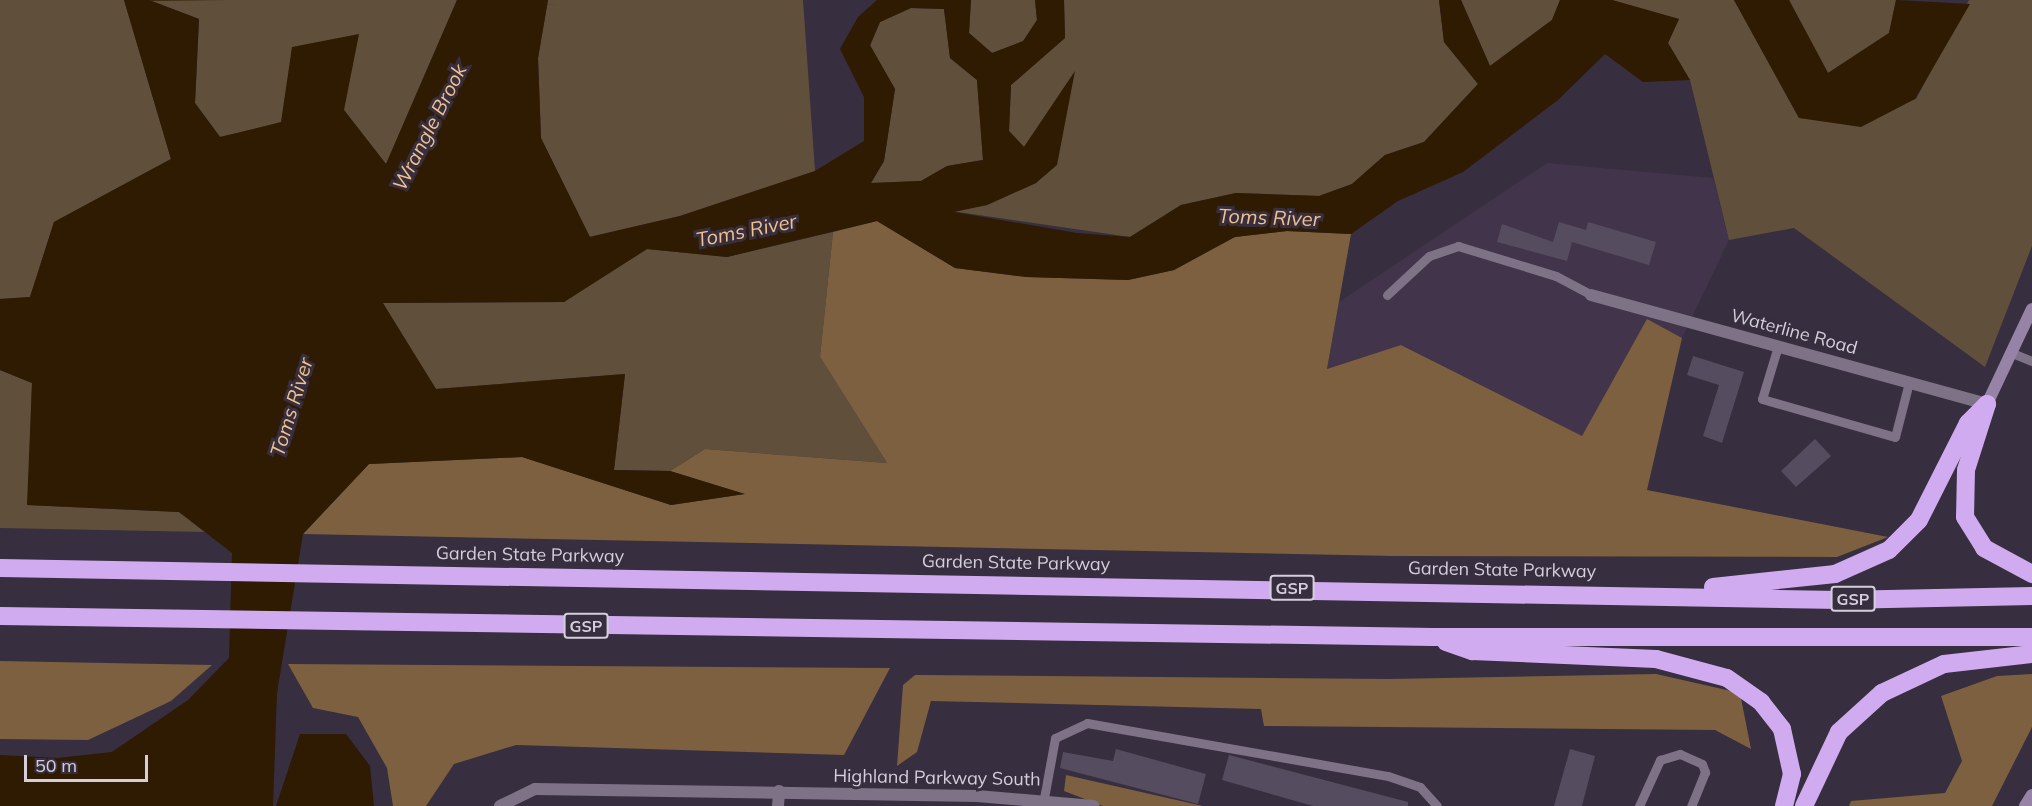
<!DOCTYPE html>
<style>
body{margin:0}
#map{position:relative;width:2032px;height:806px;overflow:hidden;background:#372e3f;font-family:Mulish,sans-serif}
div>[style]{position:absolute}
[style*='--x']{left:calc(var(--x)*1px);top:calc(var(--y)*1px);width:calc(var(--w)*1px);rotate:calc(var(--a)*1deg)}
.built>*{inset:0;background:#41344b}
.green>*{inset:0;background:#604f3b}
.forest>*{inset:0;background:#7d603f}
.water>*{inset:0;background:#2e1b02}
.building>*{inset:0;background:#564c5f}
.lane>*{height:9px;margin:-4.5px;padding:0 4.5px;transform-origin:4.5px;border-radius:4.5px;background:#7d7286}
.street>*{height:12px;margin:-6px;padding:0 6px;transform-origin:6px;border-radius:6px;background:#7d7286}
.secondary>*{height:12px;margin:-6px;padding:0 6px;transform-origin:6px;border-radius:6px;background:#9683a6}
.highway>*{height:18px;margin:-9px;padding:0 9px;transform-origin:9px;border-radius:9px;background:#d1abef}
span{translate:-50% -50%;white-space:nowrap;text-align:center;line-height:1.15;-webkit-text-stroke:6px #372e3f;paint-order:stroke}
.shield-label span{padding:2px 4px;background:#372e3f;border:2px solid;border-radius:4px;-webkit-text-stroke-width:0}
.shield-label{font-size:16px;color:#d4cfda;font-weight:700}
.street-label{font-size:18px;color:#d4cfda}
.water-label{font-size:20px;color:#f1c188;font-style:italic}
.scale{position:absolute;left:24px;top:755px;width:124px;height:27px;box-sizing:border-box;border:3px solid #d4cfda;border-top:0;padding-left:8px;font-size:18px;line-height:21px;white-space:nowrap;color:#d4cfda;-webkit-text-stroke:4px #372e3f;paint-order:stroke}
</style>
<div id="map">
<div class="built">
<div style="clip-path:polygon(1547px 163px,1713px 178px,1729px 240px,1682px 338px,1647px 320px,1582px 436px,1402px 345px,1327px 369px,1339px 302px)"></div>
</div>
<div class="green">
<div style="clip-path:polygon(0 0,124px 0,171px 159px,54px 222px,30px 297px,0 299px)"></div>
<div style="clip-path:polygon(149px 0,457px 0,386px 164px,344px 110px,220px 137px,195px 103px,199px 19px)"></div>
<div style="clip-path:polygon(548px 0,803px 0,815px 171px,680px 216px,589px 237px,541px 138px,538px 58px)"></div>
<div style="clip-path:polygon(971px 0,1035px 0,1037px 20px,1023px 42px,992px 53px,969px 33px)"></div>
<div style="clip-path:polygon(1064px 0,1439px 0,1444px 42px,1478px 84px,1424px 142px,1385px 155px,1352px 184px,1319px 196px,1236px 193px,1181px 205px,1130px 237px,951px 211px,987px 205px,1036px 183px,1074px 73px,1024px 147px,1009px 131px,1011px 85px,1065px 38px)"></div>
<div style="clip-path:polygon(1461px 0,1560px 0,1552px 20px,1490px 66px)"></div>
<div style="clip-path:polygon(1612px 0,1734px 0,1799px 118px,1916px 99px,1969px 0,2032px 0,2032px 246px,1985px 367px,1794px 228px,1729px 240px,1690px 80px,1668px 43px,1679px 19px)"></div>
<div style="clip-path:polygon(1789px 0,1896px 0,1889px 33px,1828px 73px)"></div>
<div style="clip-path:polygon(911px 8px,944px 9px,950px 58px,977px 80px,983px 160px,947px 166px,921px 181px,871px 183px,884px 161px,895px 89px,870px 46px,880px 22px)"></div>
<div style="clip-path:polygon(833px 232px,820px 357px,887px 463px,705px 449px,670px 471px,614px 470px,625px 374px,436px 389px,382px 303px,564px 302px,647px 249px,727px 257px)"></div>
<div style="clip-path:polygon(0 370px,32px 383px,28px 505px,179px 512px,205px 532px,0 528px)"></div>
</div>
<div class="forest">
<div style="clip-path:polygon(877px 221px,955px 268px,1027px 277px,1128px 280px,1174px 270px,1234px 237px,1287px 231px,1351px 234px,1327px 369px,1401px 345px,1582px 436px,1647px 319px,1682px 338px,1647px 490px,1888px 537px,1837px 557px,1393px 556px,303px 534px,369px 464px,522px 457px,671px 505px,744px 494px,670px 471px,705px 449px,887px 463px,820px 357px,833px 232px)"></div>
<div style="clip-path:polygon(0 661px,212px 665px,171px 701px,88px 740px,0 739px)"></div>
<div style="clip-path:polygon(288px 664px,890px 668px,844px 755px,516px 745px,454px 764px,426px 806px,393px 806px,387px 768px,358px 717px,313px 708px)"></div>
<div style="clip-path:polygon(1656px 674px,1740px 693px,1751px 749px,1715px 730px,1264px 726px,1261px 709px,931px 701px,917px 752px,897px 766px,903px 685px,915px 675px,1389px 679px)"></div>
<div style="clip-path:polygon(2032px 674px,2032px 727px,1992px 806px,1849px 806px,1851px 801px,1945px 793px,1962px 761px,1941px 696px,1997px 676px)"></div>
<div style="clip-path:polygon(1066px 775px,1203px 806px,1103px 806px,1064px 791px)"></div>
</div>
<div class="water">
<div style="clip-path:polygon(evenodd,124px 0,149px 0,199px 19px,195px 103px,220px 137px,281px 122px,292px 47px,359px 34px,344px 110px,386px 164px,457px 0,548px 0,538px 58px,541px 138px,590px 237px,680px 216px,815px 171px,864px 141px,864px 97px,840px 49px,858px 17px,877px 0,971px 0,969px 33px,992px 53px,1023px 41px,1037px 20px,1035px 0,1064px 0,1065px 38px,1011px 85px,1009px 131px,1024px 147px,1075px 71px,1057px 165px,1036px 183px,987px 205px,954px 212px,1077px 233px,1130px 237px,1181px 205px,1236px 193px,1319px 196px,1352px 184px,1385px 155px,1424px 142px,1478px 84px,1444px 42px,1439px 0,1461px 0,1490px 66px,1552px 20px,1560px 0,1612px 0,1679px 19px,1668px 43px,1690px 80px,1643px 82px,1605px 54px,1558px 100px,1463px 172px,1398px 201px,1351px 234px,1287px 231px,1235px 237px,1174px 270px,1128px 280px,1027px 277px,955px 268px,877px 221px,727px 257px,647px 249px,564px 302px,383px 303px,436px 389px,625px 374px,614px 470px,670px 471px,745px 494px,671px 505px,522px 457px,369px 464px,303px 534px,277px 693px,273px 806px,0 806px,0 755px,57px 758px,112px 752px,188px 700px,229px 658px,232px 553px,179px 512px,27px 505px,32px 383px,0 370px,0 299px,30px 297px,54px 222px,171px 159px,124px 0,911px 8px,944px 9px,950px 58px,977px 80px,983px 160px,947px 166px,921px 181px,871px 183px,884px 161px,895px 89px,870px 45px,880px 22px,911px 8px)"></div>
<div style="clip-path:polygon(1734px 0,1789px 0,1828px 73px,1889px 33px,1896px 0,1970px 4px,1915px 99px,1861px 127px,1799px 118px)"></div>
<div style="clip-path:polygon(300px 734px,346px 734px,370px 766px,374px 806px,276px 806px)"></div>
</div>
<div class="building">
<div style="clip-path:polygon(1559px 222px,1586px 230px,1588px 222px,1656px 242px,1649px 265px,1572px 242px,1567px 261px,1497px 242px,1502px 224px,1553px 242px)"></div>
<div style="clip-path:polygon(1693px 356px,1744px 372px,1722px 443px,1703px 436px,1719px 385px,1687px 375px)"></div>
<div style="clip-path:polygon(1815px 439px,1831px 456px,1796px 487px,1781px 471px)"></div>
<div style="clip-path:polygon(1116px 749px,1206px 774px,1198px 804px,1060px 768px,1063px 752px,1113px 761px)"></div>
<div style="clip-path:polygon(1570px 749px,1595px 756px,1582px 806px,1554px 806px)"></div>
<div style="clip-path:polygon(1229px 755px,1408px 802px,1408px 806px,1313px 806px,1222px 780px)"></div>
</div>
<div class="lane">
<div style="--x:1387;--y:295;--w:57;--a:-42.9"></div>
<div style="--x:1429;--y:256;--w:31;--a:-19"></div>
<div style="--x:1458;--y:246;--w:102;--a:17"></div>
<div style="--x:1556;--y:276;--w:40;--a:28"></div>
<div style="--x:1778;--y:346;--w:55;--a:106.8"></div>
<div style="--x:1762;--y:399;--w:138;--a:15.9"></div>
<div style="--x:1895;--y:437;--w:57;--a:-75.7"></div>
<div style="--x:2012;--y:353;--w:22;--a:22"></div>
<div style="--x:1044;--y:798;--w:61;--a:-79.6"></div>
<div style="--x:1055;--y:738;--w:35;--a:-25"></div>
<div style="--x:1087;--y:723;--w:306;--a:10"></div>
<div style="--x:1388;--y:776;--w:34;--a:19"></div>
<div style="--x:1420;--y:787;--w:25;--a:48"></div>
<div style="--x:1639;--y:806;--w:51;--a:-65.5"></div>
<div style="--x:1660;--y:760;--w:21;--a:-17"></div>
<div style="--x:1680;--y:754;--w:24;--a:24"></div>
<div style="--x:1702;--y:764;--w:9;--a:69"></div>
<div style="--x:1705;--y:772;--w:37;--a:112"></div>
</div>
<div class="street">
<div style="--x:1591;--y:295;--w:411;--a:15.4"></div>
<div style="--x:500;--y:806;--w:39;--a:-26"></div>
<div style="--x:535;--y:789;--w:442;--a:0.9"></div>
<div style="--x:977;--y:796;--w:117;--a:4.9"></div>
<div style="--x:778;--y:806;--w:15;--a:-86"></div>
</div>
<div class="secondary">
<div style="--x:1987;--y:404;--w:105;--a:-64.7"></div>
<div style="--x:2025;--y:806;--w:13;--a:-58"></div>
</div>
<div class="highway">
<div style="--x:1987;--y:404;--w:69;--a:107.7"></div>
<div style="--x:1966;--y:470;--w:47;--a:91.2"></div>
<div style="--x:1965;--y:517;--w:36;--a:58"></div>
<div style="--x:1984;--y:548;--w:55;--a:28.4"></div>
<div style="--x:0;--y:568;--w:1840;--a:1"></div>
<div style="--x:1840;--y:600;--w:192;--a:-1.2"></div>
<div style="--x:1713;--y:587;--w:123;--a:-6.1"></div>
<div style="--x:1835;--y:574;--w:59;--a:-24"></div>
<div style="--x:1889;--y:550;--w:42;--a:-45"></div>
<div style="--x:1919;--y:520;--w:109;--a:-63.2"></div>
<div style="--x:1968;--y:423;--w:27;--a:-45"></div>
<div style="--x:0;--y:616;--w:1433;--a:0.84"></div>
<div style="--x:1433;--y:637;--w:599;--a:0"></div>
<div style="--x:1446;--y:642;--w:28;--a:19"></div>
<div style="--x:1472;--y:651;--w:184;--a:2.5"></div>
<div style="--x:1656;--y:659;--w:73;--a:15"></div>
<div style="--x:1727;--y:678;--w:42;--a:35.2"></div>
<div style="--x:1761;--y:702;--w:34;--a:52"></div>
<div style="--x:1782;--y:729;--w:46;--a:77.5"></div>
<div style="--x:1792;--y:774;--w:33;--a:104"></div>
<div style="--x:1804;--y:806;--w:82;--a:-64.7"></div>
<div style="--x:1839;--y:732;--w:58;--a:-42.2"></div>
<div style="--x:1882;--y:693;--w:68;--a:-25.1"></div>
<div style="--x:1944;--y:664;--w:89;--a:-6.5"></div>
</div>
<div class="shield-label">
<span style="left:1292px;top:588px">GSP</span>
<span style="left:1853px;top:599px">GSP</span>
<span style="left:586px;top:626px">GSP</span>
</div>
<div class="street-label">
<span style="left:1794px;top:332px;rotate:15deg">Waterline Road</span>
<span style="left:530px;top:555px;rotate:1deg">Garden State Parkway</span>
<span style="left:1016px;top:563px;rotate:1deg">Garden State Parkway</span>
<span style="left:1502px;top:570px;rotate:1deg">Garden State Parkway</span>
<span style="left:937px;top:778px;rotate:1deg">Highland Parkway South</span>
</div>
<div class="water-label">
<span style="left:429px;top:127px;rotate:-63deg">Wrangle Brook</span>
<span style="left:1269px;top:217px;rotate:2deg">Toms River</span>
<span style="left:746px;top:230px;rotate:-11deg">Toms River</span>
<span style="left:291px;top:407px;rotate:-73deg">Toms River</span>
</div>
<div class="scale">50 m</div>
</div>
